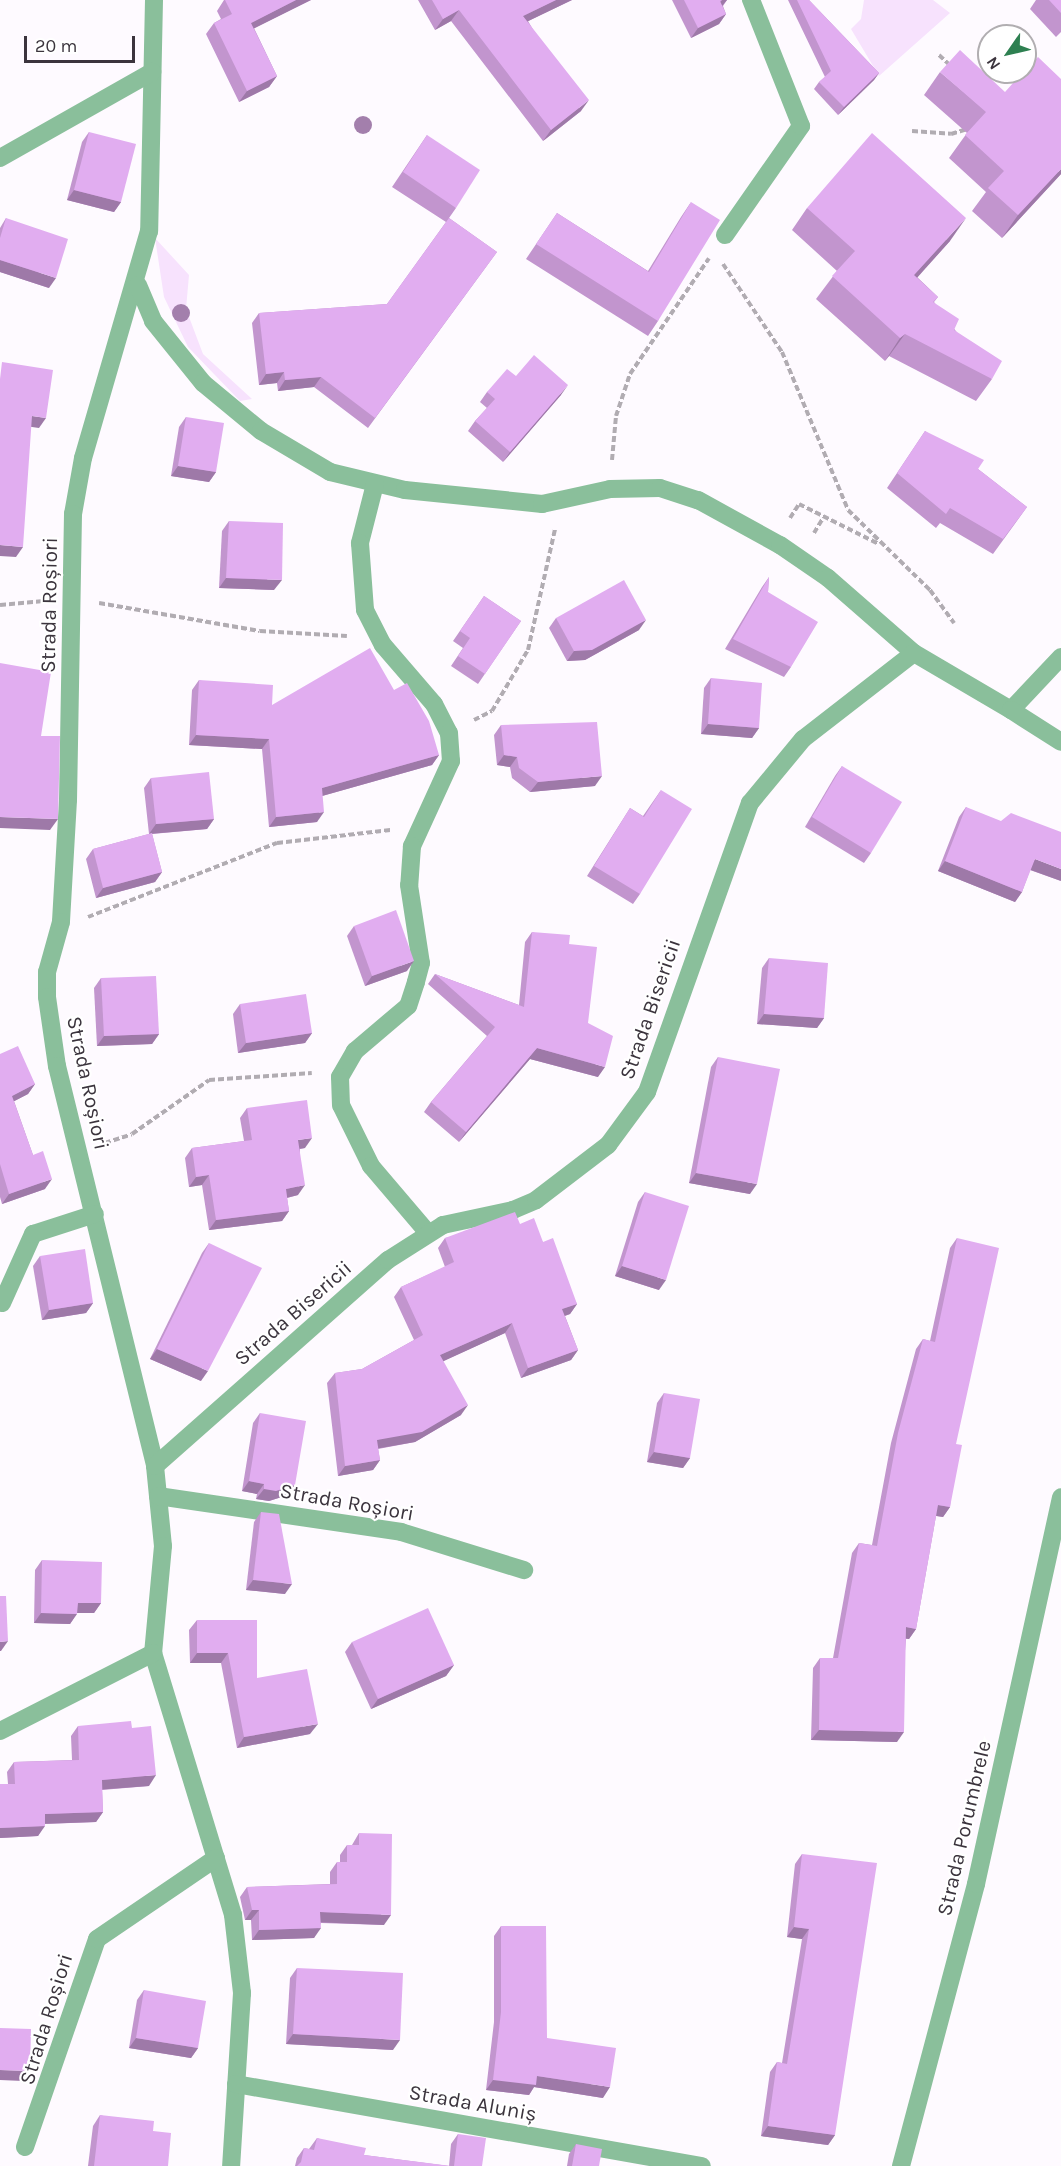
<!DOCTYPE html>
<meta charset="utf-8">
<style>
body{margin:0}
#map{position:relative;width:1061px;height:2166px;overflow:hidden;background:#fefaff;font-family:Karla,sans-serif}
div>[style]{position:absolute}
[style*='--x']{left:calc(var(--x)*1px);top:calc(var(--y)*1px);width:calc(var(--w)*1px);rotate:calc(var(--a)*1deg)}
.green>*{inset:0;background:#f7e2fd}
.path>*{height:4px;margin-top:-2px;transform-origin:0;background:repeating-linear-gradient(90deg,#b1acb2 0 6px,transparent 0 9px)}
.minor>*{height:18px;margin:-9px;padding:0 9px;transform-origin:9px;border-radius:9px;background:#8abf9b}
.trees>*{width:18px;height:18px;margin:-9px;border-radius:50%;background:#a37fac}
.wall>*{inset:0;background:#c295ce}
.shaded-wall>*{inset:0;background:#9e79a8}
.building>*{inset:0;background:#e1adf0}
span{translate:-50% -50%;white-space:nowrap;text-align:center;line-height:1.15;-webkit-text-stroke:4.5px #fff;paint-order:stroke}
.street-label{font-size:21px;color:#3b343d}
.north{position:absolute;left:977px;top:24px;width:60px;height:60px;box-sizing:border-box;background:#fff;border:2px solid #b1aeb1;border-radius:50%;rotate:236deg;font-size:16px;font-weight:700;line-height:24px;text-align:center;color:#3b343d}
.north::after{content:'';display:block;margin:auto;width:21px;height:27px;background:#2e8051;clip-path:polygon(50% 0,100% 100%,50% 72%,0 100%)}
.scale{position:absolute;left:24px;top:36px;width:111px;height:27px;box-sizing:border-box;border:3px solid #3b343d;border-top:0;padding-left:8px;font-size:18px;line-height:21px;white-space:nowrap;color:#3b343d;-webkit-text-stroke:4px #fff;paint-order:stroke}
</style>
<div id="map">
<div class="green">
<div style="clip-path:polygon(864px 0,933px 0,950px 13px,879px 76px,851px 29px,861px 19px)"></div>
<div style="clip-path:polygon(155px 238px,189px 275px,186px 309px,203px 354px,252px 399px,240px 401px,188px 347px,164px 297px)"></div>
</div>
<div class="path">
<div style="--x:939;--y:55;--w:16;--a:43"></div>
<div style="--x:912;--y:131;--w:39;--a:4"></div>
<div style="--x:951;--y:134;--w:17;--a:-17"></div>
<div style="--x:723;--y:264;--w:106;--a:56.2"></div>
<div style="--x:782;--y:352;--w:171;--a:67.3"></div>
<div style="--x:848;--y:510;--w:115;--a:44.3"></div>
<div style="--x:930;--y:590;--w:41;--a:54"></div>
<div style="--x:612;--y:460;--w:44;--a:-84.8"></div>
<div style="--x:616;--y:416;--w:44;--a:-71.6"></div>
<div style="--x:630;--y:374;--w:140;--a:-55.7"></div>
<div style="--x:790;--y:518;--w:17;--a:-57"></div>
<div style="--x:799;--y:504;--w:89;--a:26.6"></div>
<div style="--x:814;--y:533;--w:17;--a:-59"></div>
<div style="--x:99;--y:603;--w:163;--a:9.9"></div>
<div style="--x:260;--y:631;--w:87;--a:3.3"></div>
<div style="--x:0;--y:605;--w:44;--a:-5.2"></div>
<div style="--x:474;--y:720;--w:20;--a:-27"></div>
<div style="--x:492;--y:711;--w:71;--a:-59.5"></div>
<div style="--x:528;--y:650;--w:124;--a:-77.4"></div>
<div style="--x:88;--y:917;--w:203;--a:-21.4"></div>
<div style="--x:277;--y:843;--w:114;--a:-6.6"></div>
<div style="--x:105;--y:1143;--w:28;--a:-18"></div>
<div style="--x:132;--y:1134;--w:94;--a:-35"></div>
<div style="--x:209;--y:1080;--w:103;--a:-3.9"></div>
</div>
<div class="minor">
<div style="--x:154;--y:0;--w:231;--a:91.2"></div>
<div style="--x:149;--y:231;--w:236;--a:106.2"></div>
<div style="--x:83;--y:458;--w:57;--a:100.1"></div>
<div style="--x:73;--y:514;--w:286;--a:91"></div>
<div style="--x:68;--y:800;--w:122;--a:93.3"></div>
<div style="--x:61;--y:922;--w:52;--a:105.6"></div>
<div style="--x:47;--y:972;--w:25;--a:90"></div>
<div style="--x:47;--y:997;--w:70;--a:81.8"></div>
<div style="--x:57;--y:1066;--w:412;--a:76.2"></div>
<div style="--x:155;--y:1466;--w:80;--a:84.3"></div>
<div style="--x:163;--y:1546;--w:107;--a:95.3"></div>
<div style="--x:153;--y:1653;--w:274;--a:73"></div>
<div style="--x:233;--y:1915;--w:79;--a:83.4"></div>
<div style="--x:242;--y:1993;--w:173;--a:93.6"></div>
<div style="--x:0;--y:158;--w:175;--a:-29.5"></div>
<div style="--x:725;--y:235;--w:133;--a:-55.1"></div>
<div style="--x:801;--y:126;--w:136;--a:-111.6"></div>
<div style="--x:138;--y:285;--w:39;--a:67"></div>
<div style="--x:153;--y:321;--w:80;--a:51.1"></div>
<div style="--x:203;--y:383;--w:75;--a:39.6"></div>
<div style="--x:261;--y:431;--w:80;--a:30.7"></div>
<div style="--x:330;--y:472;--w:77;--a:13.5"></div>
<div style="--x:405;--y:490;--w:138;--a:5.8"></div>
<div style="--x:542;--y:504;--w:70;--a:-12.4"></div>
<div style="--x:610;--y:489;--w:50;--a:-1.1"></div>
<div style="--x:660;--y:488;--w:40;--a:18"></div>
<div style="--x:698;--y:500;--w:94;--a:28.8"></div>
<div style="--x:780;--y:545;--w:58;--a:34.5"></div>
<div style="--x:828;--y:578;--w:114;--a:41.1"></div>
<div style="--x:914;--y:653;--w:113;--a:30.4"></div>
<div style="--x:1011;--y:710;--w:73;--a:-46.7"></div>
<div style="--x:375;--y:484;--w:61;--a:104.3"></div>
<div style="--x:360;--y:543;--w:67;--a:85.7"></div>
<div style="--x:365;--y:610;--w:39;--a:63"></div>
<div style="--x:383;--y:645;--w:78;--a:49.2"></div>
<div style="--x:434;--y:704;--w:33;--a:63"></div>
<div style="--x:449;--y:733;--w:28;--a:86"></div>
<div style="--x:451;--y:761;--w:94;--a:114.6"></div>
<div style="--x:412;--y:846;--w:39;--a:94"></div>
<div style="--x:409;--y:885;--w:79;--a:81.3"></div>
<div style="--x:421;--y:963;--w:20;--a:105"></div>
<div style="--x:416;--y:982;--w:25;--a:108"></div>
<div style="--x:408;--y:1006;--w:70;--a:139.7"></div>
<div style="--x:355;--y:1051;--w:30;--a:120"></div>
<div style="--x:340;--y:1077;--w:28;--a:88"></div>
<div style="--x:341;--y:1105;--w:68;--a:63.8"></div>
<div style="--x:371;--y:1166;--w:88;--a:49.6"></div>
<div style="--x:1011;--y:710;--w:59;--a:32.6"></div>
<div style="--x:2;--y:1303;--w:76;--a:-65.8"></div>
<div style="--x:33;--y:1234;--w:65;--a:-17.9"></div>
<div style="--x:155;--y:1466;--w:311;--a:-41.5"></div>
<div style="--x:388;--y:1260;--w:65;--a:-32.5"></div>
<div style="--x:443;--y:1225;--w:72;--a:-12.1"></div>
<div style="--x:513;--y:1210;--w:25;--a:-23"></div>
<div style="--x:536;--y:1200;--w:91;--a:-37.4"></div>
<div style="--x:608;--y:1145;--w:66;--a:-53.7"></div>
<div style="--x:647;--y:1092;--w:307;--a:-70.4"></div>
<div style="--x:750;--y:803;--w:83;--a:-50.4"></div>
<div style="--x:803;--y:739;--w:140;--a:-37.8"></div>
<div style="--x:158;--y:1496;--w:246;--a:8.4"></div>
<div style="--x:401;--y:1532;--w:129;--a:17.2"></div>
<div style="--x:0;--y:1731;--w:172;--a:-27"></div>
<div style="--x:236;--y:2084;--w:473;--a:10"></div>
<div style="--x:25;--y:2147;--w:220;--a:-70.9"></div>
<div style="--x:97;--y:1939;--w:144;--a:-34.2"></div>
<div style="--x:901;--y:2166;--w:292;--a:-75.1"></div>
<div style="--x:976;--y:1884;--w:396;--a:-77.6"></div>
</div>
<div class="trees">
<div style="left:363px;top:125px"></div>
<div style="left:181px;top:313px"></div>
</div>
<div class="wall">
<div style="clip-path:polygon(224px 0,311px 0,254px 28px,277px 76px,269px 87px,239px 102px,206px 34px,214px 23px,221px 19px,217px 11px)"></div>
<div style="clip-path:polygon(418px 0,572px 0,528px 21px,581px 111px,543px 141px,451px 21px,435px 30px)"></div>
<div style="clip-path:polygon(672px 0,727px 0,723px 6px,726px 14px,719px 24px,691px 38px)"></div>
<div style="clip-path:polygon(788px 0,809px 0,879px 73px,874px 80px,838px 115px,814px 89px,819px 82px,825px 77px)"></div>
<div style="clip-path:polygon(1036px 0,1061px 0,1061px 32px,1056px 37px,1030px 9px)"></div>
<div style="clip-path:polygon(940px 72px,1061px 174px,1002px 238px,972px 211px,986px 192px,949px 158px,967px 133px,924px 95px)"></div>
<div style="clip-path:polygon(89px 132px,121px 202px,114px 212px,67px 200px,82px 142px)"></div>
<div style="clip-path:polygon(427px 135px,456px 208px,449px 218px,497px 252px,368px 428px,314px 387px,278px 391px,277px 383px,259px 385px,252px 323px,259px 313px,387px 304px,446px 222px,392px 187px)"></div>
<div style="clip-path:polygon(691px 202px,658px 321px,648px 336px,526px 259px,557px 213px,648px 271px,681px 217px)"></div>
<div style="clip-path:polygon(807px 208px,950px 241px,917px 277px,938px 297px,934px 302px,992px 379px,976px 401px,889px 356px,885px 361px,816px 299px,837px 271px,792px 230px)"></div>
<div style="clip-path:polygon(6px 218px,49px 288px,0 272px,0 228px)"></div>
<div style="clip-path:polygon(516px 376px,561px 395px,503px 462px,468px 431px,475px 421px,487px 408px,480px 402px,487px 392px)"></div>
<div style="clip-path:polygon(186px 417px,216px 472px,209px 482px,171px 476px,179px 427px)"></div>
<div style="clip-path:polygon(925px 431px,978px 469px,1027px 507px,993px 554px,940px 523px,936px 528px,887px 488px)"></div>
<div style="clip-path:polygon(229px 521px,274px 590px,219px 588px,222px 531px)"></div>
<div style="clip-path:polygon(769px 577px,768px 592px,791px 667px,784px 677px,725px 649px,762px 587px)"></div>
<div style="clip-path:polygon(484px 596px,521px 621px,478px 684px,451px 666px,463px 648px,453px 641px)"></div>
<div style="clip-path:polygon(556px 618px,639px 630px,585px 660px,567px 661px,549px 628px)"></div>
<div style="clip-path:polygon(711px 678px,759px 728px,752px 738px,701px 734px,704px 688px)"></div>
<div style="clip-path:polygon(199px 680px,272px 705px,439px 755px,432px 765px,322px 796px,317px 822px,269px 827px,262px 749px,189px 745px,192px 690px)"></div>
<div style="clip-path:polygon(501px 725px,595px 786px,530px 792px,512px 778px,510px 767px,497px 765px,494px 735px)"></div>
<div style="clip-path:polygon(842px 766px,871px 853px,864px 863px,805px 827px,835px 776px)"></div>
<div style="clip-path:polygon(151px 778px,214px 819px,207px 829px,152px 834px,162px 872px,155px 882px,96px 898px,86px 859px,93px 849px,149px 834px,144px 788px)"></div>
<div style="clip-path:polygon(661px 790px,640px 894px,633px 904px,587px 876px,630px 808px,643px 816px)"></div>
<div style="clip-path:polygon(966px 807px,1061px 881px,1030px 870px,1022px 892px,1015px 902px,938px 871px,959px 817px)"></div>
<div style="clip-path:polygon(354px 926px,407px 971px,365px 986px,347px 936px)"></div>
<div style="clip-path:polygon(532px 932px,569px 944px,588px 1023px,598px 1077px,530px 1059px,459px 1142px,424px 1112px,431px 1102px,487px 1036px,428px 984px,435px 974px,519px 1005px,525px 942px)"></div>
<div style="clip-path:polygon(769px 958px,824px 1018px,817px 1028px,757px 1024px,762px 968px)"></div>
<div style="clip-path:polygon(101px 978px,159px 1034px,152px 1044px,97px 1046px,94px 988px)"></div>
<div style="clip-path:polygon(240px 1004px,312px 1033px,305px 1043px,238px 1053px,233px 1014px)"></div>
<div style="clip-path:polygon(0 1054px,35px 1084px,28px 1094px,14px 1101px,45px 1189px,2px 1204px,0 1197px)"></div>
<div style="clip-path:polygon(718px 1057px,750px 1194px,689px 1183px,711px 1067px)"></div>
<div style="clip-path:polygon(247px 1108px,305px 1148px,300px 1149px,298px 1195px,287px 1198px,289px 1211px,282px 1221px,209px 1230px,202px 1185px,189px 1187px,185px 1158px,192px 1148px,244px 1141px,240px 1118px)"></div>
<div style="clip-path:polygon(645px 1192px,659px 1290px,615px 1276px,638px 1202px)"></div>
<div style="clip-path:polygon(520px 1224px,543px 1242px,577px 1304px,570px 1314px,565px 1316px,578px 1350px,571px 1360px,521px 1378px,505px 1333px,443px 1361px,461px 1415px,415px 1442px,378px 1449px,380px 1460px,373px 1470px,338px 1476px,327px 1383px,335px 1373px,362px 1369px,414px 1340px,394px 1297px,401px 1287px,445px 1267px,438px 1248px,445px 1238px)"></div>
<div style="clip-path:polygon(957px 1238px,956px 1444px,950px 1507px,943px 1517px,936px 1516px,916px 1629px,909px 1639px,906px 1639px,897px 1742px,811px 1740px,813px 1668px,820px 1658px,833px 1658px,852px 1553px,859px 1543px,872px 1545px,891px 1443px,916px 1349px,923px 1339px,930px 1341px,950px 1248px)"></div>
<div style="clip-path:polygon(209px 1243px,201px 1381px,150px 1359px,202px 1253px)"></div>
<div style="clip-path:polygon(40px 1256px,93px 1303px,86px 1313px,42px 1320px,33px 1266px)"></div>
<div style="clip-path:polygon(664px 1393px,690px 1458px,683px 1468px,647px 1462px,657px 1403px)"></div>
<div style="clip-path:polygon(260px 1413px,288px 1495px,269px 1501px,256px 1499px,257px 1494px,242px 1491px,253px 1423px)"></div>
<div style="clip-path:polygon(261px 1512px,285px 1594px,246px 1590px,254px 1522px)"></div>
<div style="clip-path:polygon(42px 1560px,101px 1603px,94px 1613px,77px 1613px,70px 1624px,34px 1623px,35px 1570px)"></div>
<div style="clip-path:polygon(197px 1620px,257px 1678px,310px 1734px,237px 1748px,221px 1663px,190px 1663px,189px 1630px)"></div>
<div style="clip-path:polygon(352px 1642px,454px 1665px,446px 1676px,371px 1709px,345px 1652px)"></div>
<div style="clip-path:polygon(78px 1726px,132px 1728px,149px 1786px,102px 1790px,103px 1812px,96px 1822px,45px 1824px,38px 1836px,0 1838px,0 1784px,8px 1784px,7px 1772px,14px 1762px,72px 1760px,71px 1736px)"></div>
<div style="clip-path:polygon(359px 1833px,384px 1925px,321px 1923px,314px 1938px,252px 1940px,251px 1920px,245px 1920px,240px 1897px,247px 1887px,330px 1884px,330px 1872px,337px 1862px,340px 1862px,340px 1855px,347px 1845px,352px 1845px)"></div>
<div style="clip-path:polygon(802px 1854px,835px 2135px,828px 2145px,761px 2136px,770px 2072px,777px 2062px,782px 2063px,802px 1939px,787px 1937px,795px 1864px)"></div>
<div style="clip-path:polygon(501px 1926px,547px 2038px,603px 2098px,534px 2087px,529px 2095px,486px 2090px,494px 2022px,494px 1936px)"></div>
<div style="clip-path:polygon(297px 1968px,393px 2050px,286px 2044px,290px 1978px)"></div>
<div style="clip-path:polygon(144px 1990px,198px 2048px,191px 2058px,129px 2048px,137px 2000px)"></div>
<div style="clip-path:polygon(100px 2115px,153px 2131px,168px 2166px,88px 2166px,93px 2126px)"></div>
<div style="clip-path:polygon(458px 2134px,482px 2166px,295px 2166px,297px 2158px,304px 2148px,309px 2149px,317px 2138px,364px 2155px,449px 2166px,451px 2144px)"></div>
<div style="clip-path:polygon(576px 2144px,599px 2166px,567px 2166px,569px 2154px)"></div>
</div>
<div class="shaded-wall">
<div style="clip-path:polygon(296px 0,311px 0,243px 34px,251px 23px)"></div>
<div style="clip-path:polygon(556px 0,572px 0,516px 27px,523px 16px)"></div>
<div style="clip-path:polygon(722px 0,727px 0,722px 6px,713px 11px)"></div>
<div style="clip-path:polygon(459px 10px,451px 21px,435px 30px,443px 19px)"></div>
<div style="clip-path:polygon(726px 14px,719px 24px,691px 38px,698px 28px)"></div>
<div style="clip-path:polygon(879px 73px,874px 80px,838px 115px,844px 107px)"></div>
<div style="clip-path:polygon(277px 76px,269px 87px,239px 102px,247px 91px)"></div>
<div style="clip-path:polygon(589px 100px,581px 111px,543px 141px,551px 130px)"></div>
<div style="clip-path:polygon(1061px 169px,1061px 174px,1002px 238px,1018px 215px)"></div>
<div style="clip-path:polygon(74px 190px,121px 202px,114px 212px,67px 200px)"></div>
<div style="clip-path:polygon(966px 218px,950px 241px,899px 298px,914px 275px)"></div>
<div style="clip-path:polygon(0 260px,56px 278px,49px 288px,0 272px)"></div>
<div style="clip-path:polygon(905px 334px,889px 356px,885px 361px,900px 338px)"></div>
<div style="clip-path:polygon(284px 372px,277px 383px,259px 385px,266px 374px)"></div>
<div style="clip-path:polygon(321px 377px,314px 387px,278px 391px,285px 380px)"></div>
<div style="clip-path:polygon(568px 385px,561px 395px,503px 462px,510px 452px)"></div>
<div style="clip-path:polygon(32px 416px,46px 418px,39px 428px,25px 426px)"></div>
<div style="clip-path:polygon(178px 466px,216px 472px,209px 482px,171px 476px)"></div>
<div style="clip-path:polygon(0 545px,23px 547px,16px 557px,0 556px)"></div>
<div style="clip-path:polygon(226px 578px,282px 580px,274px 590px,219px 588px)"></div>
<div style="clip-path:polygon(646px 620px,639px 630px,585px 660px,567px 661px,574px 651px)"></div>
<div style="clip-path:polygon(708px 724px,759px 728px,752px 738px,701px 734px)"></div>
<div style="clip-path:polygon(196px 735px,269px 739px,262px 749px,189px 745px)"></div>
<div style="clip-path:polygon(439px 755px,432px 765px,315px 798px,322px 788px)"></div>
<div style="clip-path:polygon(504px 755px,517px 757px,510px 767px,497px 765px)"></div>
<div style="clip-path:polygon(602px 776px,595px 786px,530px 792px,538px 782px)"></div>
<div style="clip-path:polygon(324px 812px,317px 822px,269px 827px,276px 817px)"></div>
<div style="clip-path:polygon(0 817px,58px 819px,50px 830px,0 828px)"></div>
<div style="clip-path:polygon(214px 819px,207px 829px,149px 834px,156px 824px)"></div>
<div style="clip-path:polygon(1035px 859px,1061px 869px,1061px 881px,1028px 869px)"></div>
<div style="clip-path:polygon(945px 861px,1022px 892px,1015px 902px,938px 871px)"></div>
<div style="clip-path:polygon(162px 872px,155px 882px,96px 898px,103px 888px)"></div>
<div style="clip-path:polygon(414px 961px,407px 971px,365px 986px,372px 976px)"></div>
<div style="clip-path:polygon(764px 1014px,824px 1018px,817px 1028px,757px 1024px)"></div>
<div style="clip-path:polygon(312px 1033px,305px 1043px,238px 1053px,246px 1043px)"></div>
<div style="clip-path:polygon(159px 1034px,152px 1044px,97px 1046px,104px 1036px)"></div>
<div style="clip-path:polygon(537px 1048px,605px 1067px,598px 1077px,530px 1059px,459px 1142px,466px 1132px)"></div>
<div style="clip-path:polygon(35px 1084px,28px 1094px,5px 1106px,12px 1096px)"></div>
<div style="clip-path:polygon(312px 1138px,305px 1148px,291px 1150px,298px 1140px)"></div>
<div style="clip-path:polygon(696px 1173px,757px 1184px,750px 1194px,689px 1183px)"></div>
<div style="clip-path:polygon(209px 1175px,202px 1185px,189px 1187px,196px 1177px)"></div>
<div style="clip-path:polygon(52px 1179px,45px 1189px,2px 1204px,9px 1194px)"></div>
<div style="clip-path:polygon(305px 1185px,298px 1195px,278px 1200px,286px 1189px)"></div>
<div style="clip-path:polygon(289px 1211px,282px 1221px,209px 1230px,216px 1220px)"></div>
<div style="clip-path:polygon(622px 1266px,666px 1280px,659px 1290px,615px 1276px)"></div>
<div style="clip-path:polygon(93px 1303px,86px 1313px,42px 1320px,49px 1310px)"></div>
<div style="clip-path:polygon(577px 1304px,570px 1314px,555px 1319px,562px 1309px)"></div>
<div style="clip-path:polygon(512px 1323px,505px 1333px,433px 1366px,440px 1355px)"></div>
<div style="clip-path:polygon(157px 1349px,208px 1371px,201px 1381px,150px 1359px)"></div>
<div style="clip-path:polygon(578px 1350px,571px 1360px,521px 1378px,528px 1368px)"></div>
<div style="clip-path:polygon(468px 1405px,461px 1415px,415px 1442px,369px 1450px,377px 1440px)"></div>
<div style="clip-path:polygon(654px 1452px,690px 1458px,683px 1468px,647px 1462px)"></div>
<div style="clip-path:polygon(380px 1460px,373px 1470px,338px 1476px,345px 1466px)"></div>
<div style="clip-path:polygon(249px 1481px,264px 1484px,257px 1494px,242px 1491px)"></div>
<div style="clip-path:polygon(295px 1485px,288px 1495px,269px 1501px,256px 1499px,264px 1489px)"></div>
<div style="clip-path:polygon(938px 1505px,950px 1507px,943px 1517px,931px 1515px)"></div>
<div style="clip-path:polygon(253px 1580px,292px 1584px,285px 1594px,246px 1590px)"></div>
<div style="clip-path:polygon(78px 1603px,101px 1603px,94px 1613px,71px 1613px)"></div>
<div style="clip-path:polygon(41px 1613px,77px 1614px,70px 1624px,34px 1623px)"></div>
<div style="clip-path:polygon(906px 1627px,916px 1629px,909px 1639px,899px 1637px)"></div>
<div style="clip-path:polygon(8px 1641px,1px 1651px,0 1651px,0 1642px)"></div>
<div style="clip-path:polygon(197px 1653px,228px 1653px,221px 1663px,190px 1663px)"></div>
<div style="clip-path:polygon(454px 1665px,446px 1676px,371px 1709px,378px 1699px)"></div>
<div style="clip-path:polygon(318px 1724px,310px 1734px,237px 1748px,244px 1737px)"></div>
<div style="clip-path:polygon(819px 1730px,904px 1732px,897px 1742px,811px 1740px)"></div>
<div style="clip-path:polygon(156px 1775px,149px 1786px,95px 1790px,102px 1780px)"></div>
<div style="clip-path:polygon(103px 1812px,96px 1822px,38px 1824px,45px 1814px)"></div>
<div style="clip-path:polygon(45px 1826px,38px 1836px,0 1838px,0 1828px)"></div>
<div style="clip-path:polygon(252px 1910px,259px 1910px,251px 1920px,245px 1920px)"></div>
<div style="clip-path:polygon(320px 1912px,391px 1915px,384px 1925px,313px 1922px)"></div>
<div style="clip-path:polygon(794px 1927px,809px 1929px,802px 1939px,787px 1937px)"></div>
<div style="clip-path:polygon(321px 1928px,314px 1938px,252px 1940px,259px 1930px)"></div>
<div style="clip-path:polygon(293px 2034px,400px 2040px,393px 2050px,286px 2044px)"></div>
<div style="clip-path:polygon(136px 2038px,198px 2048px,191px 2058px,129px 2048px)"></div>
<div style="clip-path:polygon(0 2070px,30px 2071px,23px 2081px,0 2080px)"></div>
<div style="clip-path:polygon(537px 2076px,610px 2087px,603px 2098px,534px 2087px,529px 2095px,486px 2090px,493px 2080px)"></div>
<div style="clip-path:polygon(768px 2126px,835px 2135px,828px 2145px,761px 2136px)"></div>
</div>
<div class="building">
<div style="clip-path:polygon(225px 0,296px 0,251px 23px,277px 76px,247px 91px,214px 23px,232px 14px)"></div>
<div style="clip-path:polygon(432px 0,556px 0,523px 16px,589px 100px,551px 130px,459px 10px,443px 19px)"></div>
<div style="clip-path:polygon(684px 0,722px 0,720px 1px,726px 14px,698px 28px)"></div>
<div style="clip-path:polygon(797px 0,809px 0,879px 73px,844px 107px,819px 82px,831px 71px)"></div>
<div style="clip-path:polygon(1049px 0,1061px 0,1061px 13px)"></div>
<div style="clip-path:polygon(960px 50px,1005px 92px,1023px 72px,1025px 72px,1025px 70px,1038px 57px,1061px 79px,1061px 169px,1018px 215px,988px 188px,1004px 171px,965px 135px,986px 112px,940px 72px)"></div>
<div style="clip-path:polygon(89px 132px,136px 144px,121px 202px,74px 190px)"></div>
<div style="clip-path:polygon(872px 133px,966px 218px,914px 275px,938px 297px,933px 302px,959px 319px,954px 330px,1002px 361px,992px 379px,905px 334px,900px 338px,832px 276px,855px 251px,807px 208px)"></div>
<div style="clip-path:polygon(427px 135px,480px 170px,456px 208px,403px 172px)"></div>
<div style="clip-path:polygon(691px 202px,720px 220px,658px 321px,536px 244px,557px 213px,649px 272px)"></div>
<div style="clip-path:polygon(6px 218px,68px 239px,56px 278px,0 260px,0 238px)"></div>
<div style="clip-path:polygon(449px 218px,497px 252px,375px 418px,321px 377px,285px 380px,284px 372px,266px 374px,259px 313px,387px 304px)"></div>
<div style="clip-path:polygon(534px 355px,568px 385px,510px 452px,475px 421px,495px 399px,487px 392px,507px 369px,516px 376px)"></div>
<div style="clip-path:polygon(2px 362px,53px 370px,46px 418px,32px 416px,23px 547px,0 545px,0 379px)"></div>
<div style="clip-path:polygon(186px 417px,224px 423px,216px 472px,178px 466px)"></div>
<div style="clip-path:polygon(925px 431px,984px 460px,978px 469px,1027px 507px,1003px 539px,950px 508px,946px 514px,897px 473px)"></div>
<div style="clip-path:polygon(229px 521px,283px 523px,282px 580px,226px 578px)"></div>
<div style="clip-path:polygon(769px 577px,768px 592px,818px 622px,791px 667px,733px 639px)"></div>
<div style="clip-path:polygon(624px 580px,646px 620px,592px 650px,574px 651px,556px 618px)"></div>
<div style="clip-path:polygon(484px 596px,521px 621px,485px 674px,458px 656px,470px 638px,460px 631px)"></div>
<div style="clip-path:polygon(370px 648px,394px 690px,407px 683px,429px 721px,439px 755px,322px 788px,324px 812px,276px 817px,269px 739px,196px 735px,199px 680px,273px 685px,272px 705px)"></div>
<div style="clip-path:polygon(0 663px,51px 672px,41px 736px,60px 736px,58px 819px,0 817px)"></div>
<div style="clip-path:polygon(711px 678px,762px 683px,759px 728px,708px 724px)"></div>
<div style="clip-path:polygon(597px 722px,602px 776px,538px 782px,519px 768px,517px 757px,504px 755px,501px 725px)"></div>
<div style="clip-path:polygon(842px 766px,902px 802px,871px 853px,812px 817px)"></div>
<div style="clip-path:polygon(209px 772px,214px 819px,156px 824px,151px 778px)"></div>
<div style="clip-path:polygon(661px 790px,692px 809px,640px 894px,594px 866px,630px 808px,644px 817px)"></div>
<div style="clip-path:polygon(966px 807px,1001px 821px,1011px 813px,1061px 832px,1061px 869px,1035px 859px,1022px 892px,945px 861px)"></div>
<div style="clip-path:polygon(152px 833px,162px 872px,103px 888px,93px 849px)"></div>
<div style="clip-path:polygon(396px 910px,414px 961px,372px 976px,354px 926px)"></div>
<div style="clip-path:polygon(532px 932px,570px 935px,569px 944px,597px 947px,588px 1023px,613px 1036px,605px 1067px,537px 1048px,466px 1132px,431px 1102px,495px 1027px,435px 974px,524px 1007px)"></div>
<div style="clip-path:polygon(769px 958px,828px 963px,824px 1018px,764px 1014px)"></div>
<div style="clip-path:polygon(156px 976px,159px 1034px,104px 1036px,101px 978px)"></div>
<div style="clip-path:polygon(306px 994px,312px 1033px,246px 1043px,240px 1004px)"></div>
<div style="clip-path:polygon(18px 1046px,35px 1084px,12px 1096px,33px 1155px,43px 1151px,52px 1179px,9px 1194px,0 1164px,0 1054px)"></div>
<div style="clip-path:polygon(718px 1057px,780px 1069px,757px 1184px,696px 1173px)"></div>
<div style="clip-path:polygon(307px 1100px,312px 1138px,298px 1140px,305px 1185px,286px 1189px,289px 1211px,216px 1220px,209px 1175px,196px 1177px,192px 1148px,252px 1140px,247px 1108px)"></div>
<div style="clip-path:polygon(645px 1192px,689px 1206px,666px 1280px,622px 1266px)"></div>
<div style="clip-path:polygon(515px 1212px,520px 1224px,534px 1218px,543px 1242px,553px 1238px,577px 1304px,562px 1309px,578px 1350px,528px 1368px,512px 1323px,440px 1355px,468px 1405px,422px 1432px,377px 1440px,380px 1460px,345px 1466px,335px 1373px,362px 1369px,423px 1335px,401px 1287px,454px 1262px,445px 1238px)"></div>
<div style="clip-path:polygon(957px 1238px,999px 1248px,956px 1444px,962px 1445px,950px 1507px,938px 1505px,916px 1629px,906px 1627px,904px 1732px,819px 1730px,820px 1658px,838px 1658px,859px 1543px,877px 1546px,898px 1433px,923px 1339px,935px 1342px)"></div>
<div style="clip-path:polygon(209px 1243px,262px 1268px,208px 1371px,157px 1349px)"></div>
<div style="clip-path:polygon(85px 1249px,93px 1303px,49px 1310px,40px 1256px)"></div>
<div style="clip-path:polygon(664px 1393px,700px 1399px,690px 1458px,654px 1452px)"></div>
<div style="clip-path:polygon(260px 1413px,306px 1421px,295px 1485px,276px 1491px,264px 1489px,264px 1484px,249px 1481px)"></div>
<div style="clip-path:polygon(261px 1512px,279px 1514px,292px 1584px,253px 1580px)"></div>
<div style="clip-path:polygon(42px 1560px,102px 1562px,101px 1603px,78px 1603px,77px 1614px,41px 1613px)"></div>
<div style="clip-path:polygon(0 1596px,6px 1596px,8px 1641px,0 1642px)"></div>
<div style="clip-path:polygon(428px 1608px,454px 1665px,378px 1699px,352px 1642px)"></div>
<div style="clip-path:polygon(197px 1620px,257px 1620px,257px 1678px,307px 1669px,318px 1724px,244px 1737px,228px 1653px,197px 1653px)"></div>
<div style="clip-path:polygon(131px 1721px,132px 1728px,151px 1726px,156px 1775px,102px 1780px,103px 1812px,45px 1814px,45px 1826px,0 1828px,0 1784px,15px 1784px,14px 1762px,79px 1760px,78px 1726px)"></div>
<div style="clip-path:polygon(359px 1833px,392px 1834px,391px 1915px,320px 1912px,321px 1928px,259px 1930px,259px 1910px,252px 1910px,247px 1887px,337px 1884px,337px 1862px,347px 1862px,347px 1845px,359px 1845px)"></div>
<div style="clip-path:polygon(802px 1854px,877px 1863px,835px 2135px,768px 2126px,777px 2062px,787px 2064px,809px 1929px,794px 1927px)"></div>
<div style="clip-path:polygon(501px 1926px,546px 1926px,547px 2038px,616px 2048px,610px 2087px,537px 2076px,536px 2085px,493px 2080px,501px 2012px)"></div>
<div style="clip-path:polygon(297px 1968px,403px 1973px,400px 2040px,293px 2034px)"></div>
<div style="clip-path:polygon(144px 1990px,206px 2001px,198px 2048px,136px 2038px)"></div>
<div style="clip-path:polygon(0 2028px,31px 2029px,30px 2071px,0 2070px)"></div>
<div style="clip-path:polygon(100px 2115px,154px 2121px,153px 2131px,171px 2133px,168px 2166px,94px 2166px)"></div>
<div style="clip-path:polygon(458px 2134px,486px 2138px,482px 2166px,454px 2166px)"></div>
<div style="clip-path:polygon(317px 2138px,366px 2148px,364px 2155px,451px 2166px,297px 2166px,301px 2162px,304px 2148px,314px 2150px)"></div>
<div style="clip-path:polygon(576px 2144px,602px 2149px,599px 2166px,572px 2166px)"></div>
</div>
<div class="street-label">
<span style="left:49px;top:605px;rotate:-89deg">Strada Roșiori</span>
<span style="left:650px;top:1009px;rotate:-71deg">Strada Bisericii</span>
<span style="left:88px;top:1083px;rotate:78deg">Strada Roșiori</span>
<span style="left:293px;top:1313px;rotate:-41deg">Strada Bisericii</span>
<span style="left:347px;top:1502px;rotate:10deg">Strada Roșiori</span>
<span style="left:964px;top:1828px;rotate:-77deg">Strada Porumbrele</span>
<span style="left:46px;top:2019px;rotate:-73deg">Strada Roșiori</span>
<span style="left:473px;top:2103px;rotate:10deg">Strada Aluniș</span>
</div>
<div class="north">N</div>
<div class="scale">20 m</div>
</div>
